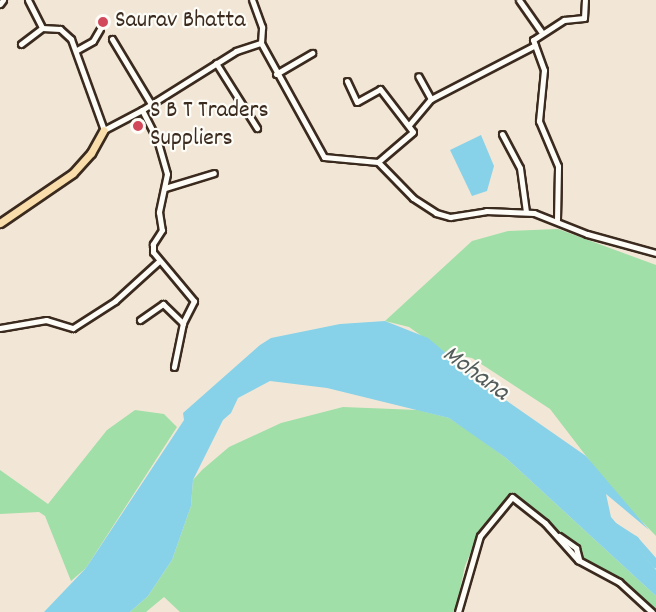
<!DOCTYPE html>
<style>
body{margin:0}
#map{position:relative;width:656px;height:612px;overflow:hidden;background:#f2e7d7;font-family:Dekko,sans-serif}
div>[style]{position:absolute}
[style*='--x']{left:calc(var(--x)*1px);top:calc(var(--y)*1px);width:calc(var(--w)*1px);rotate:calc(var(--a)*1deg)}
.green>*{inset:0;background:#a0dfa7}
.water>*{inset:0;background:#87d2e8}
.river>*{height:8px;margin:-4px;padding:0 4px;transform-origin:4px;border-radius:4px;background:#87d2e8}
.roads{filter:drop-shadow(2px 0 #3b2a1e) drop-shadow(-2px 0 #3b2a1e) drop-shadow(0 2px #3b2a1e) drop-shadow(0 -2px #3b2a1e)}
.minor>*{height:5px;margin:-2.5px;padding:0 2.5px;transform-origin:2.5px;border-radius:2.5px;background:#fdfcf7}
.major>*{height:7px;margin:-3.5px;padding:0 3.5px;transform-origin:3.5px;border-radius:3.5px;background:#f9deab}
.dots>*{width:16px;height:16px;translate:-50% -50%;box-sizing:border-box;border:3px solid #fdfcf7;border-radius:50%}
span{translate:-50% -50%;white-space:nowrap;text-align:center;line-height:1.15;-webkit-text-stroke:4.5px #fdfcf7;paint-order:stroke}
.poi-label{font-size:24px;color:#3b2a1e}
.left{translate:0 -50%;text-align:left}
.water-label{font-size:26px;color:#525c5b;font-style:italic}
</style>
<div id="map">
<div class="green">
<div style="clip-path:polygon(558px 229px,656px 265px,656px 536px,616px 495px,550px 409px,472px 358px,446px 353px,409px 327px,385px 321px,472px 241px,508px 231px)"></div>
<div style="clip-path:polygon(343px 407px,418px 410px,449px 418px,470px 432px,506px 458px,656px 596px,656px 612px,611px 573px,581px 558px,576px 546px,513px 496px,508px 497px,478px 535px,465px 566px,455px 612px,180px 612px,164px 597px,146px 612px,130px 612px,148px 596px,172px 560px,191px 506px,193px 480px,202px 470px,229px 447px,281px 423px)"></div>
<div style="clip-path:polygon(135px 410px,164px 414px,177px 427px,86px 568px,71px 581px,45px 516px,39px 512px,0 514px,0 470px,48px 504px,107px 430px)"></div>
</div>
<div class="water">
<div style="clip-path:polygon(481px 135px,494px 166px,487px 191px,472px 196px,450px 150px)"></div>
<div style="clip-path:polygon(385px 321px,428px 338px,484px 385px,586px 456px,649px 530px,606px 494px,611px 517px,656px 570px,656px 596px,506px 458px,449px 418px,327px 388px,270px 381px,238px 398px,231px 413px,223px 420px,193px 480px,191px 506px,172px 560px,148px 596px,130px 612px,44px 612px,86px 568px,184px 420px,183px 413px,260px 345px,271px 338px,340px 324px)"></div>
</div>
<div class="river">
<div style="--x:615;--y:527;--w:24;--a:33"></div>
<div style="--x:635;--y:540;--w:32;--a:49"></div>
</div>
<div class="roads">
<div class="minor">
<div style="--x:28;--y:0;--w:31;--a:63"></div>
<div style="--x:42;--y:28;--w:18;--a:3"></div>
<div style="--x:60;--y:29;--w:15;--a:42"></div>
<div style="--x:71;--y:39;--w:97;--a:70.1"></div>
<div style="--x:104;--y:130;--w:43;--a:-27.8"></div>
<div style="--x:142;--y:110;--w:33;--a:63"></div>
<div style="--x:157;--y:139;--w:36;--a:74"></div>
<div style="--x:167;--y:174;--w:39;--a:102"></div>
<div style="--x:159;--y:212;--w:18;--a:81"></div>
<div style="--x:162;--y:230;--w:17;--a:123"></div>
<div style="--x:153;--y:244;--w:8;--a:90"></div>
<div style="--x:153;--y:252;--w:64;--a:50.1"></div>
<div style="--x:194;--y:301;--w:25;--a:117"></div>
<div style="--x:183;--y:323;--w:45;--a:101.6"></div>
<div style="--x:519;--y:0;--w:39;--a:55"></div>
<div style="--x:0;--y:4;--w:5;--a:-53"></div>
<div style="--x:112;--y:39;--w:76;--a:59"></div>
<div style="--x:261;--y:43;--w:130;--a:61.1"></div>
<div style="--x:324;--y:157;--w:54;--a:5.3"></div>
<div style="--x:378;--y:162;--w:50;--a:45.8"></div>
<div style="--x:413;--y:198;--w:27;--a:33"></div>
<div style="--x:436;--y:213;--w:15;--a:16"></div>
<div style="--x:450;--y:217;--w:36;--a:-9"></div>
<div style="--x:486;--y:211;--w:48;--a:2.4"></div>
<div style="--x:534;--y:213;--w:57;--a:21.6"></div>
<div style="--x:587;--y:234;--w:72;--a:15.4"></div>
<div style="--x:21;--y:44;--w:26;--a:-37"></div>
<div style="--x:77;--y:50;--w:18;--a:-29"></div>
<div style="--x:93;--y:41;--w:14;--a:-60"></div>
<div style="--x:216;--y:63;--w:77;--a:57.8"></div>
<div style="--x:276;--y:74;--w:42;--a:-30.3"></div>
<div style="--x:347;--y:81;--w:23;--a:65"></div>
<div style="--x:357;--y:102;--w:26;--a:-29"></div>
<div style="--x:380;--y:89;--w:54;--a:52.5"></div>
<div style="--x:413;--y:132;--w:46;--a:139.4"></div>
<div style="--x:431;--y:99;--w:117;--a:-27.4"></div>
<div style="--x:142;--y:110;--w:111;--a:-32.1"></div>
<div style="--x:236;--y:51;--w:26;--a:-18"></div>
<div style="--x:261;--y:43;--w:16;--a:-86"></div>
<div style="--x:262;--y:27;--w:29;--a:-110"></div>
<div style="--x:409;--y:125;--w:34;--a:-50"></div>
<div style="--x:431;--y:99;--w:26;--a:-119"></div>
<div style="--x:502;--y:134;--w:38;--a:62"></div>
<div style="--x:520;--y:168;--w:44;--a:82.2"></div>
<div style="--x:165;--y:188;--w:51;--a:-17"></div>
<div style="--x:557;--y:220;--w:54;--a:-88.9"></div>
<div style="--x:558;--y:166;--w:49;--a:-112.9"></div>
<div style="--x:539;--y:121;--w:51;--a:-84.4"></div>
<div style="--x:544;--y:70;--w:32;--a:-110"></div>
<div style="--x:533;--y:40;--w:37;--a:-33"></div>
<div style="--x:564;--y:20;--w:20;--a:-6"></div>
<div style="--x:584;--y:18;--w:18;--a:-87"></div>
<div style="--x:140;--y:320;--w:28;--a:-35"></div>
<div style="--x:163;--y:304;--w:28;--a:44"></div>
<div style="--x:0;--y:328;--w:47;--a:-9.9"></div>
<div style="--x:46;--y:320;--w:28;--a:17"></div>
<div style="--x:73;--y:328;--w:50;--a:-32.7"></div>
<div style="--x:115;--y:301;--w:59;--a:-42.3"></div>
<div style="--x:559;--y:536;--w:21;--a:35"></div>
<div style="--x:576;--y:548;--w:11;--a:75"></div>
<div style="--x:458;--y:612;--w:79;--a:-73.9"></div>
<div style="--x:480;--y:536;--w:50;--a:-50.6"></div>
<div style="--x:512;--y:497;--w:42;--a:38.2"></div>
<div style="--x:545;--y:523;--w:50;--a:48.3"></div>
<div style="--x:578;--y:560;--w:47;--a:28.2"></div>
<div style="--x:619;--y:582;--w:45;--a:42.3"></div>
</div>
<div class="major">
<div style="--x:0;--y:223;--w:88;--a:-34.4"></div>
<div style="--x:73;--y:173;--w:27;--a:-48"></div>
<div style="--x:91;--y:153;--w:26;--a:-61"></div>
</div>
</div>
<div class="dots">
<div style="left:103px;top:22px;background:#d1495b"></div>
<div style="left:138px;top:126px;background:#d1495b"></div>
</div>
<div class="poi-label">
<span class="left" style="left:115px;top:22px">Saurav Bhatta</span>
<span class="left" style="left:150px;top:126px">S B T Traders<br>Suppliers</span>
</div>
<div class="water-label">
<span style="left:475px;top:374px;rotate:36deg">Mohana</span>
</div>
</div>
